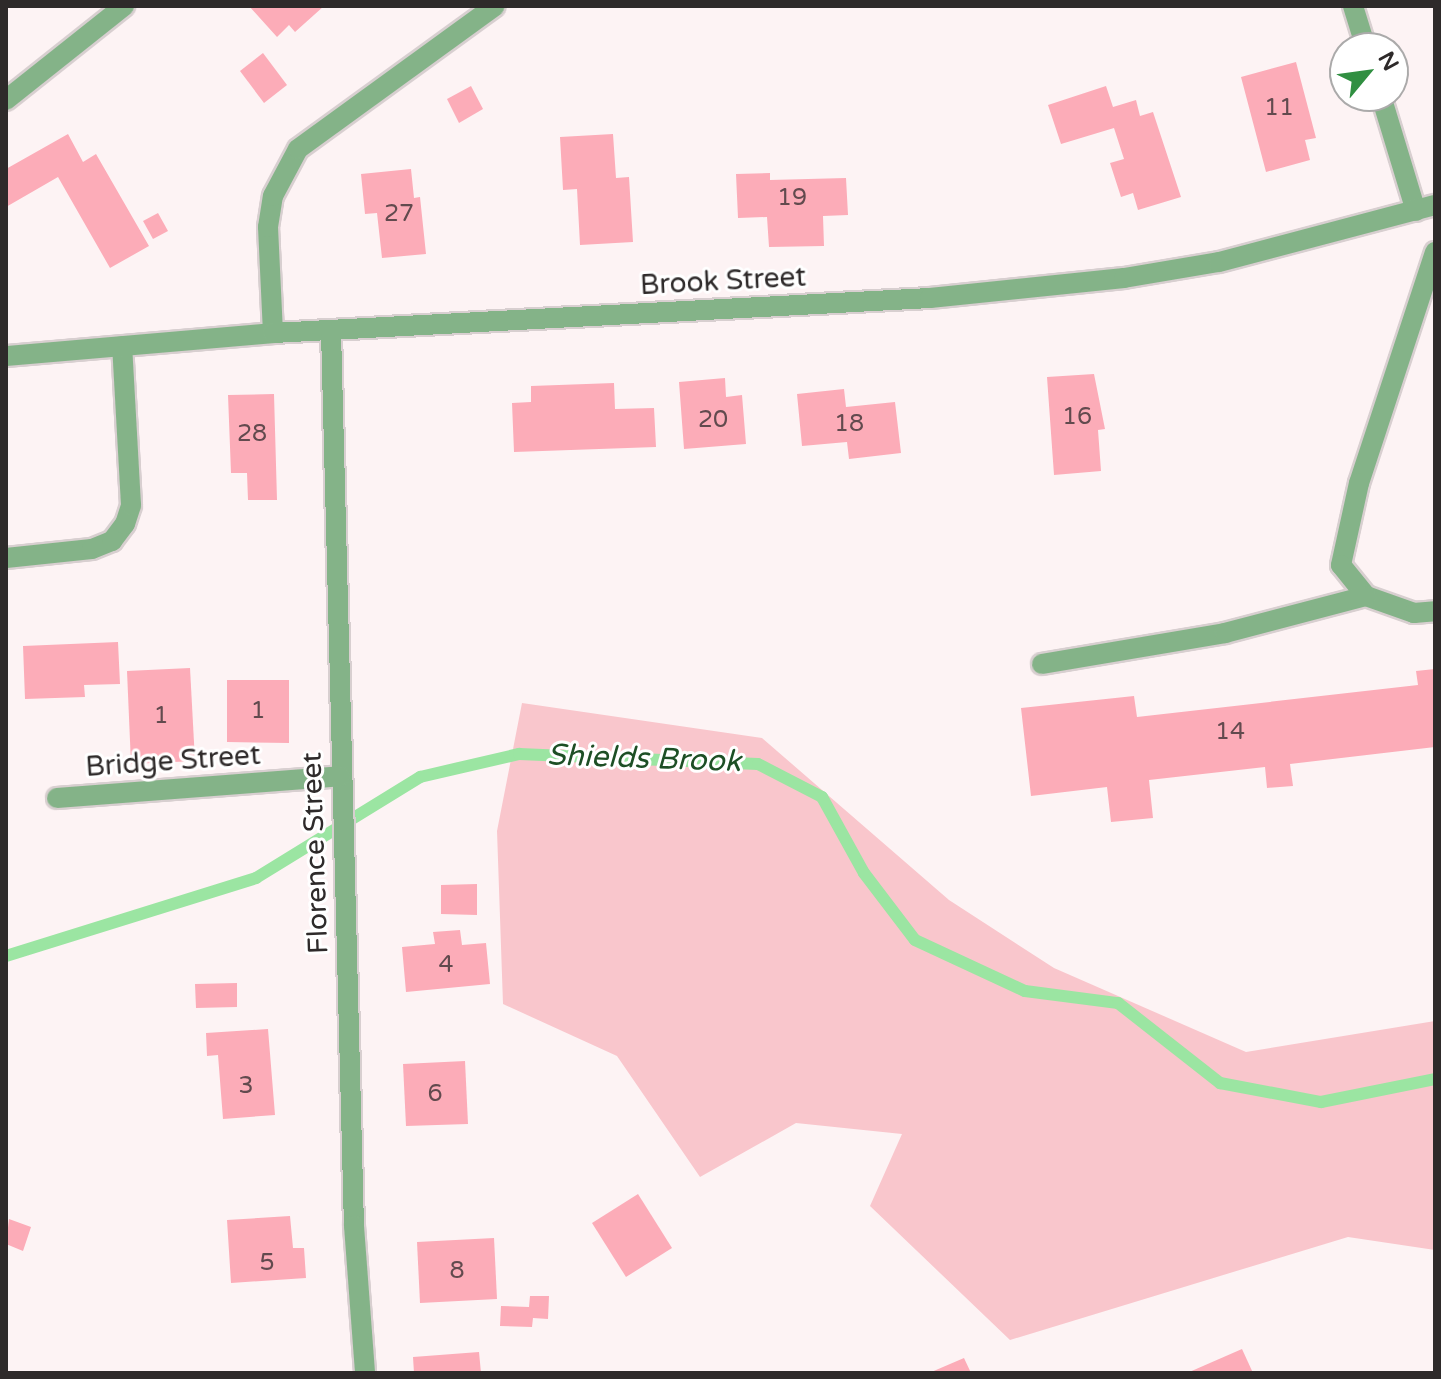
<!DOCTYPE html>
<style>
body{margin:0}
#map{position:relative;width:1441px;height:1379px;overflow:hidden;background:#fdf3f4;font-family:"Varela Round",sans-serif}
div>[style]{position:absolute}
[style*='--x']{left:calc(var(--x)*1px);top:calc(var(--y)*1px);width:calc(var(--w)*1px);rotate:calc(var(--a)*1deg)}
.green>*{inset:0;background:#f9c6cc}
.stream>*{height:12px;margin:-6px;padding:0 6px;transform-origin:6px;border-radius:6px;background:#9be5a2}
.building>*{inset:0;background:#fcacb8}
.roads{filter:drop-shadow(2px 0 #d8cfd0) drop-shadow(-2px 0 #d8cfd0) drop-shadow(0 2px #d8cfd0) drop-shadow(0 -2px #d8cfd0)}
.service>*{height:20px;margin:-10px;padding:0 10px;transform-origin:10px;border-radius:10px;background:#84b388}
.minor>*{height:20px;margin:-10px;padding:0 10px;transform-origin:10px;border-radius:10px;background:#84b388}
.tertiary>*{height:20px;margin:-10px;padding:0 10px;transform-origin:10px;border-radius:10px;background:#84b388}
span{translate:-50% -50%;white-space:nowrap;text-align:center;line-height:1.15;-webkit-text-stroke:6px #fff;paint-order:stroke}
.number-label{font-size:24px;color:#624a4e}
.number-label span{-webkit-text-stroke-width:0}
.street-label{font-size:28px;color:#2e2a2a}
.water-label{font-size:30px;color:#1d4f25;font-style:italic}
.frame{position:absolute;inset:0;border:8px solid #2e2a2a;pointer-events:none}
.north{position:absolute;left:1329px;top:32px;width:80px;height:80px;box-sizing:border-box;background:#fff;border:2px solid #abaaaa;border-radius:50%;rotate:61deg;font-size:22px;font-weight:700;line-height:32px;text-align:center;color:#2e2a2a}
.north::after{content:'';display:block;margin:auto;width:28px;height:36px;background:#308f41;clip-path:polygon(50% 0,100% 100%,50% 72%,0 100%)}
</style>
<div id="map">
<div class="green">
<div style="clip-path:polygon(522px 703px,762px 738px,949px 900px,1054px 968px,1246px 1052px,1435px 1021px,1435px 1250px,1348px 1237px,1010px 1340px,870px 1206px,902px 1134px,796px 1123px,700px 1177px,617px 1056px,503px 1004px,497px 831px)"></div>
</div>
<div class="stream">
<div style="--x:6;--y:956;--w:262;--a:-17.3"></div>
<div style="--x:256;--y:878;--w:193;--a:-31.6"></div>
<div style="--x:420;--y:777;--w:102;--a:-13.1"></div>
<div style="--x:519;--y:754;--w:239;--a:2.4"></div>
<div style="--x:758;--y:764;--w:72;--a:27.3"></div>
<div style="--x:822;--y:797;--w:87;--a:61.1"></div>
<div style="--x:864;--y:873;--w:84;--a:52.7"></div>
<div style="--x:915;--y:940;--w:121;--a:24.9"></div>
<div style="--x:1025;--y:991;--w:94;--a:7.4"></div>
<div style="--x:1118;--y:1003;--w:130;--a:38.1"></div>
<div style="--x:1220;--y:1083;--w:103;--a:10.7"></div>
<div style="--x:1321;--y:1102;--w:116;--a:-11.4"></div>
</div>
<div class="building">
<div style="clip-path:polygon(249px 6px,324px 6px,295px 32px,289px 25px,277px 37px)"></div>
<div style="clip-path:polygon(263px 53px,287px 85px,264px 103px,240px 71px)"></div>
<div style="clip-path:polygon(1296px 62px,1316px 138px,1305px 140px,1310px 160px,1266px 172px,1241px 77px)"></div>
<div style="clip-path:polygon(471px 86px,483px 109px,459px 123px,447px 99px)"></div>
<div style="clip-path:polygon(1106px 86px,1113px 107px,1136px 100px,1140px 116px,1153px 112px,1181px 197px,1138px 210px,1133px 193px,1121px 197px,1110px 163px,1124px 159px,1114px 128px,1061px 144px,1048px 105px)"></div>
<div style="clip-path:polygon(68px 134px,83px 162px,96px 154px,149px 246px,110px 268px,58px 177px,6px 207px,6px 169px)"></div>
<div style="clip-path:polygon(613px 134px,616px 178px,629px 177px,633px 242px,580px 245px,577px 189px,563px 190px,560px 137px)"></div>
<div style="clip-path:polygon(411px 169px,414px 198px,420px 197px,426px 254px,382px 258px,377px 213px,365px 214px,361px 174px)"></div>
<div style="clip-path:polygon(770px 173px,770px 180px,846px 178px,848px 215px,823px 216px,824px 246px,769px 247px,767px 217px,738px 218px,736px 174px)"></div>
<div style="clip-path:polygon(158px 213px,168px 231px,153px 239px,143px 221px)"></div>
<div style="clip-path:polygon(1094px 374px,1105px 429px,1098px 430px,1101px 471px,1054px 475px,1047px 377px)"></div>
<div style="clip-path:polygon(725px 378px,726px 397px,742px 395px,746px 444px,684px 449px,679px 382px)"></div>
<div style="clip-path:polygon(614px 383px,615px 409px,654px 408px,656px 447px,514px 452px,512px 403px,531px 402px,531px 386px)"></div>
<div style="clip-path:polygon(844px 389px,846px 407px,895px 402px,901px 453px,849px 459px,847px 442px,802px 446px,797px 394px)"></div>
<div style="clip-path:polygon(274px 394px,277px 500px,248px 500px,247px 473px,231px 473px,228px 395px)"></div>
<div style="clip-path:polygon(118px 642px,120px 684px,84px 685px,85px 697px,25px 699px,23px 646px)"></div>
<div style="clip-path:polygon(190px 668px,195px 761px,131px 764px,127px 671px)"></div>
<div style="clip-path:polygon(1435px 669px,1435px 747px,1290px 764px,1293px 786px,1267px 788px,1265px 767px,1149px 780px,1153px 818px,1111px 822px,1107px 787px,1031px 796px,1021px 708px,1134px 696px,1137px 717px,1418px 685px,1416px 671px)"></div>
<div style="clip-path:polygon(227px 680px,289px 680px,289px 743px,227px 742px)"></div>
<div style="clip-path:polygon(477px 884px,477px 915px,441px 914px,441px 885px)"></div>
<div style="clip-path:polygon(460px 930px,462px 945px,486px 943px,490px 984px,406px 992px,402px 947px,435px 944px,433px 932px)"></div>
<div style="clip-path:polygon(237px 983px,237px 1007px,196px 1008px,195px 984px)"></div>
<div style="clip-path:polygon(268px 1029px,275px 1115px,223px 1119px,218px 1055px,207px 1056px,206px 1033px)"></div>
<div style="clip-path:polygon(465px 1061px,468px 1124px,406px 1126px,403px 1064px)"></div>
<div style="clip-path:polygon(638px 1194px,672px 1248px,626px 1277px,592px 1223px)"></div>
<div style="clip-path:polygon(290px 1216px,293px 1248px,304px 1248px,306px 1278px,231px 1283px,227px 1220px)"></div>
<div style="clip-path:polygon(9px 1219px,31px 1227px,23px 1251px,6px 1244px)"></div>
<div style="clip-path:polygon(494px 1238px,497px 1299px,420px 1303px,417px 1242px)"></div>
<div style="clip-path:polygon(530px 1296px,549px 1296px,548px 1319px,533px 1318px,532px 1327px,500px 1326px,501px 1306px,529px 1307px)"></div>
<div style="clip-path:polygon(1242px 1349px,1253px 1373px,1187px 1373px)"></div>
<div style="clip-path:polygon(479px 1352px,481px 1373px,414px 1373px,413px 1357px)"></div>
<div style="clip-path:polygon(964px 1358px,971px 1373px,929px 1373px)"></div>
</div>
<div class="roads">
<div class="service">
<div style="--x:1435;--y:252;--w:243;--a:108.2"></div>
<div style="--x:1359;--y:483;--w:84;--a:102.4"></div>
<div style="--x:1341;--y:565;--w:40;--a:51"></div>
<div style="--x:1366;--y:596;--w:51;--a:19.5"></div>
<div style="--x:1414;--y:613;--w:21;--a:-5"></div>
<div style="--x:6;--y:558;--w:86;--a:-6"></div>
<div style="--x:92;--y:549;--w:22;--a:-22"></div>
<div style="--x:112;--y:541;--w:21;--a:-53"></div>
<div style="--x:125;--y:524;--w:20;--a:-72"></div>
<div style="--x:131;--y:505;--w:159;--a:-93.2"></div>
<div style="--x:1042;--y:664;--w:186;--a:-9.6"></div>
<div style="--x:1225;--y:633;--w:146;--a:-14.7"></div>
</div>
<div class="minor">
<div style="--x:1353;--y:6;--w:44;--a:72.8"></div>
<div style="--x:1381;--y:96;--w:120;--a:73.1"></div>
<div style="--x:331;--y:331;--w:895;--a:88.53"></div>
<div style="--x:354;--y:1226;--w:147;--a:85.7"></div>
<div style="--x:273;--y:333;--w:106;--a:-92.7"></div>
<div style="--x:268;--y:227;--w:31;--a:-81"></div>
<div style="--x:273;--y:196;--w:53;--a:-62"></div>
<div style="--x:298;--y:149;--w:243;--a:-36"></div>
<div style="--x:6;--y:356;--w:268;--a:-4.9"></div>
<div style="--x:273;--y:333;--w:658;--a:-3.05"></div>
<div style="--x:930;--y:298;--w:195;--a:-5.9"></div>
<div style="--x:1124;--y:278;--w:96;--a:-9.6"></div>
<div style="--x:1219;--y:262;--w:223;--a:-14.8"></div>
<div style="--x:57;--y:798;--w:284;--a:-4.4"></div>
</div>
<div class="tertiary">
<div style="--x:6;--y:100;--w:151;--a:-38.5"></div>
</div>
</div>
<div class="number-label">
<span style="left:1279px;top:108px">11</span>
<span style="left:792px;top:198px">19</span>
<span style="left:399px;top:214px">27</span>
<span style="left:1077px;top:417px">16</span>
<span style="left:713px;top:420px">20</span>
<span style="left:849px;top:424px">18</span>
<span style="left:252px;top:434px">28</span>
<span style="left:258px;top:711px">1</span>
<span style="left:161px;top:716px">1</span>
<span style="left:1230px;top:732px">14</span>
<span style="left:446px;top:965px">4</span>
<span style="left:246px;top:1086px">3</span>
<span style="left:435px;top:1094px">6</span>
<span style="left:267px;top:1263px">5</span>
<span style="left:457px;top:1271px">8</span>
</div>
<div class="street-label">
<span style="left:723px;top:281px;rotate:-3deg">Brook Street</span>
<span style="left:173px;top:761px;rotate:-4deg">Bridge Street</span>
<span style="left:315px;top:853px;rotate:-92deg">Florence Street</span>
</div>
<div class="water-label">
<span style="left:644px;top:759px;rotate:2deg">Shields Brook</span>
</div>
<div class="frame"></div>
<div class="north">N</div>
</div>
